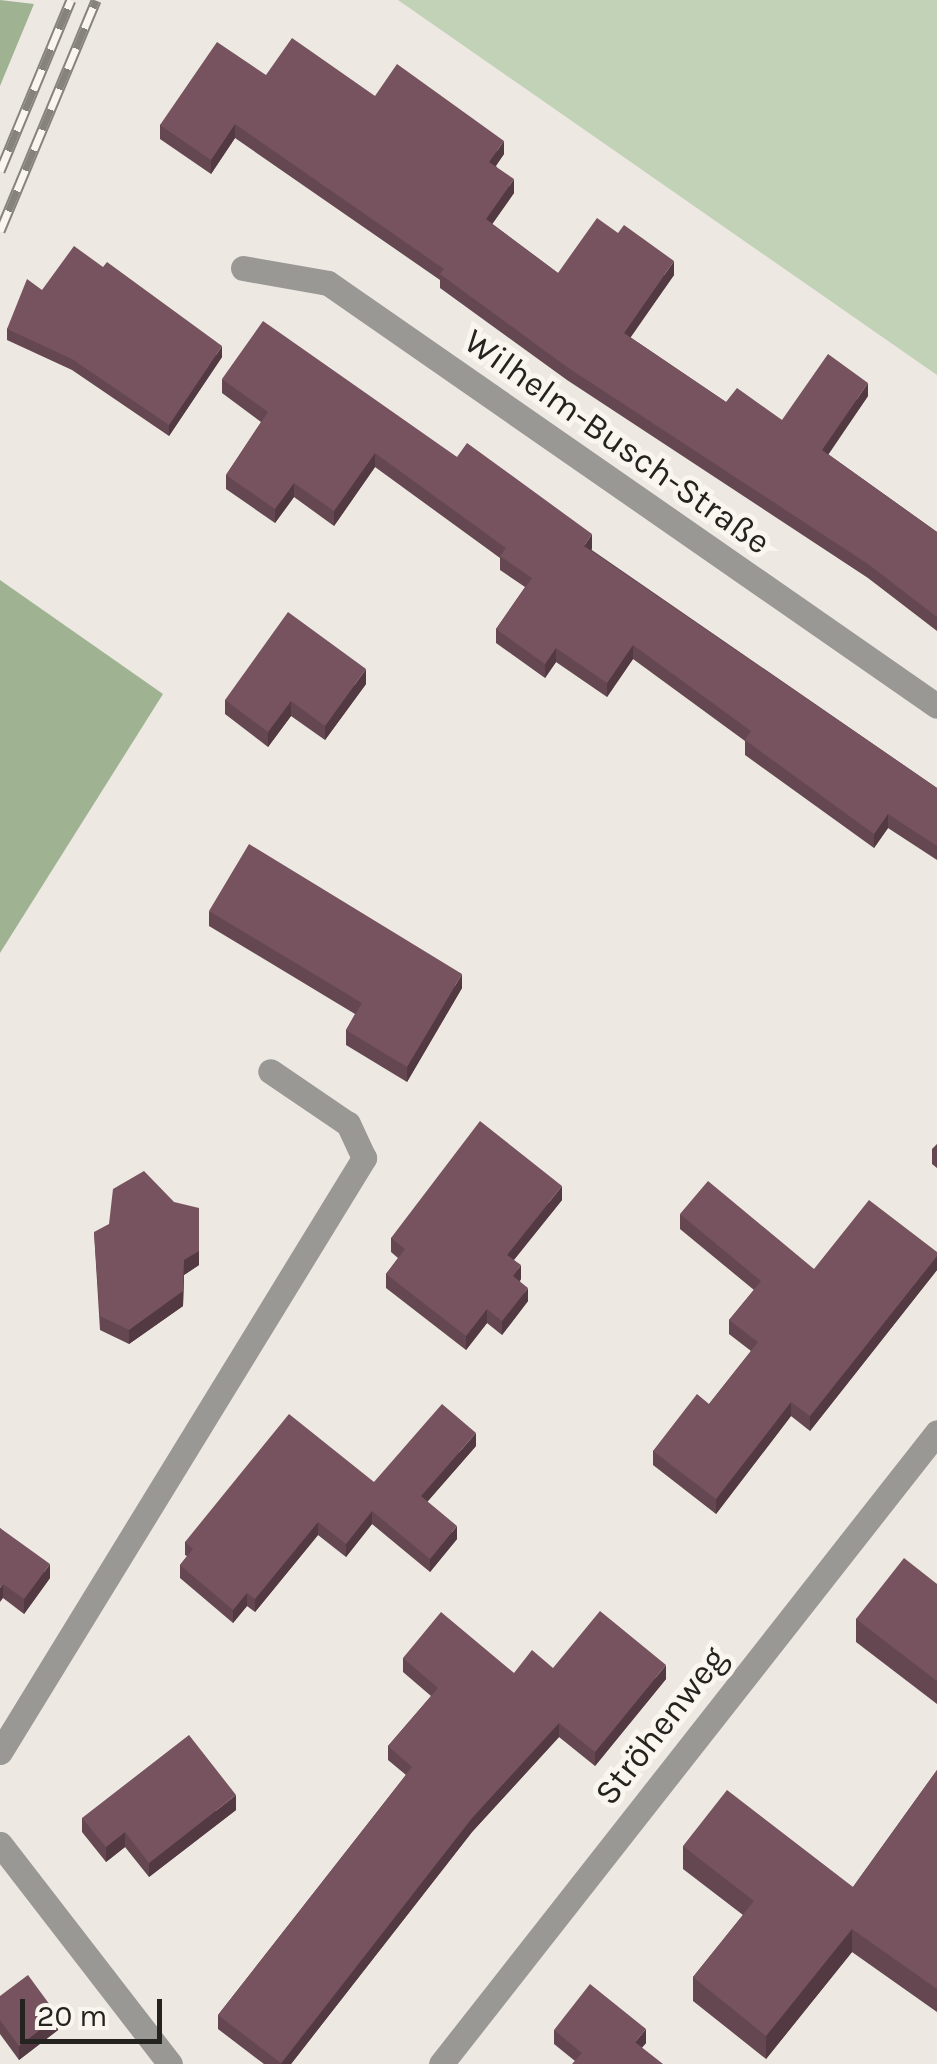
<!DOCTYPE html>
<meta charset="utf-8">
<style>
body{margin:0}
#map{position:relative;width:937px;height:2064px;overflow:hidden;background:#ede8e1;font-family:Karla,sans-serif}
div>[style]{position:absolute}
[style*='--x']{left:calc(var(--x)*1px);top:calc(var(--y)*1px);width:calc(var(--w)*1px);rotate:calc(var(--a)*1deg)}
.green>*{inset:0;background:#c1d2b7}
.forest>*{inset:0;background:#9fb393}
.minor>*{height:25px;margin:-12.5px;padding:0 12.5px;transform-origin:12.5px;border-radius:12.5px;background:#9a9895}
.rail>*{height:11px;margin-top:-5.5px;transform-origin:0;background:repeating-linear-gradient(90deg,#faf6ef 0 22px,#86827d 0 44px);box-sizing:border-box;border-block:2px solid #86827d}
.wall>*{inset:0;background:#654752}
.shaded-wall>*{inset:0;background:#533a42}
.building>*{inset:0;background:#76535f}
span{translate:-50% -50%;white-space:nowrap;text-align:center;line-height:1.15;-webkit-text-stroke:10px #faf6ef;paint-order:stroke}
.street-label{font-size:35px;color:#252320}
.scale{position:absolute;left:20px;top:1999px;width:142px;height:45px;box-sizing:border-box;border:5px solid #252320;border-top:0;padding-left:12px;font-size:30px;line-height:35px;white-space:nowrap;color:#252320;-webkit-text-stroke:8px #faf6ef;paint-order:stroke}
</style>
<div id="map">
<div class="green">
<div style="clip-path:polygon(398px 0,937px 0,937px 375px)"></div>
</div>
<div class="forest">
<div style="clip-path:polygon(0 0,34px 4px,0 86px)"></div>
<div style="clip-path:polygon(0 580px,163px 694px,0 953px)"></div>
</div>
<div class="minor">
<div style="--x:243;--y:268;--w:86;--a:10"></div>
<div style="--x:328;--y:283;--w:741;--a:34.78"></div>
<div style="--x:0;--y:1752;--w:697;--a:-58.5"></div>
<div style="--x:364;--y:1158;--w:38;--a:-115"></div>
<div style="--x:348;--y:1124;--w:94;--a:-145.8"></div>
<div style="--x:0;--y:1844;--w:278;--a:52.3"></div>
<div style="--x:441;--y:2064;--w:803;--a:-51.87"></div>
</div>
<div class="rail">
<div style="--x:0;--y:171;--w:185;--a:-67.5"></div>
<div style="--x:0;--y:231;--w:250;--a:-67.4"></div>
</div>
<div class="wall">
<div style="clip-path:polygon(266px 75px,375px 96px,504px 154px,496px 166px,514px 193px,492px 224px,558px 273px,674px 275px,630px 337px,726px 402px,782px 420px,868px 396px,828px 454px,937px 532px,937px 631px,868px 578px,567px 380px,440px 288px,440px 280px,235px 138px,211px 174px,160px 139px,160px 125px)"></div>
<div style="clip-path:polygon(42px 290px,222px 357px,169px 436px,72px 370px,7px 340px,7px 329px)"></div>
<div style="clip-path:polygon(222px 379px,457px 457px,937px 788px,937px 860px,888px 828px,874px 848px,745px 755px,745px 741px,633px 659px,607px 697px,556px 662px,545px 678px,496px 643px,496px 629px,525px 587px,500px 570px,500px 558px,375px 467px,334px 526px,294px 497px,275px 523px,226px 489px,226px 475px,261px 422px,222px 393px)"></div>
<div style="clip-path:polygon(366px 684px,325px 740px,291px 716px,268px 747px,225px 714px,225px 700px)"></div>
<div style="clip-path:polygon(209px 911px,462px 988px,407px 1082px,346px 1045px,346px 1030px,355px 1014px,209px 926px)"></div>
<div style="clip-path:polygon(937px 1144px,937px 1168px,932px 1164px,932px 1149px)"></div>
<div style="clip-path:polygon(562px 1200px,514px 1260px,521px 1279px,520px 1281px,528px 1301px,502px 1335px,487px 1323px,466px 1350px,386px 1288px,386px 1274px,398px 1258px,391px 1252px,391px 1238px)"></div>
<div style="clip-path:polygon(680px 1214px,814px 1269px,937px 1252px,937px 1270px,810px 1431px,791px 1416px,716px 1514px,653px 1465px,653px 1451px,709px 1404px,751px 1351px,729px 1334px,729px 1320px,754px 1290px,680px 1229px)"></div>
<div style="clip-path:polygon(94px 1232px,199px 1265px,184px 1275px,183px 1306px,129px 1344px,100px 1330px)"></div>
<div style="clip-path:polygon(476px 1446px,427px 1502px,457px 1539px,430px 1572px,372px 1524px,346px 1557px,318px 1535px,255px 1612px,247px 1606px,233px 1623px,180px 1578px,180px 1565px,187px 1556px,185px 1555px,185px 1542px,374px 1482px)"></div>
<div style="clip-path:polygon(0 1528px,50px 1578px,24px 1614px,3px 1598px)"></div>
<div style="clip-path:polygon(937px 1584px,937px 1704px,856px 1642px,856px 1619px)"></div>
<div style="clip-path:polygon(403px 1658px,514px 1673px,553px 1668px,666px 1679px,595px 1766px,559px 1737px,472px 1832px,291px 2064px,264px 2064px,218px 2029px,218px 2015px,406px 1775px,388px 1760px,388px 1746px,431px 1696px,403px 1672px)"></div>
<div style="clip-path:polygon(937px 1770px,937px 2012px,852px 1952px,766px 2059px,693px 2001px,693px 1977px,743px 1915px,683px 1869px,683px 1846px,853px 1887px)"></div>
<div style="clip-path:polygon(236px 1810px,149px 1877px,125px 1847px,106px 1862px,82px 1832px,82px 1818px)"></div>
<div style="clip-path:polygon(0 1996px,58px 2030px,19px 2060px,0 2034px)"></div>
<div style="clip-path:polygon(554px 2030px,646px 2043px,642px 2047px,575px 2061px,554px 2044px)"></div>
</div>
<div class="shaded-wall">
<div style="clip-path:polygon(235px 124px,235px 138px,211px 174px,211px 160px)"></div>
<div style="clip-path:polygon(504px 141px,504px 154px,489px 175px,489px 162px)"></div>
<div style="clip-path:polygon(514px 179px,514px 193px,486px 233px,486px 219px)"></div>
<div style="clip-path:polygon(674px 261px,674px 275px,624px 347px,624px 333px)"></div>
<div style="clip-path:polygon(222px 346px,222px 357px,169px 436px,169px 425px)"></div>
<div style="clip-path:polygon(868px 383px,868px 396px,822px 464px,822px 450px)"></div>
<div style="clip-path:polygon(375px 453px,375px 467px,334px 526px,334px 511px)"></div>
<div style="clip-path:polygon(294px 483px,294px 497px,275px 523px,275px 509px)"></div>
<div style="clip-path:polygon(592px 534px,592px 549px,584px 560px,584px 546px)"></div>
<div style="clip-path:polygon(633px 645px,633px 659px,607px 697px,607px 683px)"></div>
<div style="clip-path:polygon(556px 648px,556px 662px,545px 678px,545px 664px)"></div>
<div style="clip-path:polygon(366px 669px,366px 684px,325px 740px,325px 726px)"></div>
<div style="clip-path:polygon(291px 701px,291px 716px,268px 747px,268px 732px)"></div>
<div style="clip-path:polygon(888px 814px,888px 828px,874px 848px,874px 834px)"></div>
<div style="clip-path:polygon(462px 974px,462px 988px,407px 1082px,407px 1067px)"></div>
<div style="clip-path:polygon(562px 1186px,562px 1200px,507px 1268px,507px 1255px)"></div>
<div style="clip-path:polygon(199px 1208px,199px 1265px,184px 1275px,183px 1306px,129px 1344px,129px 1330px)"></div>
<div style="clip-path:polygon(937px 1256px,937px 1270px,810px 1431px,810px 1416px)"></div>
<div style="clip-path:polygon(521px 1265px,521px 1279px,513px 1289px,513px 1276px)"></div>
<div style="clip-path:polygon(528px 1288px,528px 1301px,502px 1335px,502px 1321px)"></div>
<div style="clip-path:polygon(487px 1309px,487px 1323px,466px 1350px,466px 1336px)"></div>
<div style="clip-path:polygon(791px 1402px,791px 1416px,716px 1514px,716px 1499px)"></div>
<div style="clip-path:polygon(476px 1433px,476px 1446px,421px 1509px,421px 1496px)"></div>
<div style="clip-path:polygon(372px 1511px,372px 1524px,346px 1557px,346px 1544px)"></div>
<div style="clip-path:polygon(318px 1522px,318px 1535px,255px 1612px,255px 1599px)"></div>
<div style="clip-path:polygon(457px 1526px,457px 1539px,430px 1572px,430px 1559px)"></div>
<div style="clip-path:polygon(50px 1564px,50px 1578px,24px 1614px,24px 1599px)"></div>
<div style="clip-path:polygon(3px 1584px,3px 1598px,0 1602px,0 1588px)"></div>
<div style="clip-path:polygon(247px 1593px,247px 1606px,233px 1623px,233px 1610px)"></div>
<div style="clip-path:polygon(666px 1665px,666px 1679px,595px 1766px,595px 1752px)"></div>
<div style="clip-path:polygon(559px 1723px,559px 1737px,472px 1832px,291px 2064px,281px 2064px,472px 1818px)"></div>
<div style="clip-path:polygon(236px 1795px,236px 1810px,149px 1877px,149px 1863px)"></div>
<div style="clip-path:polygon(125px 1832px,125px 1847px,106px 1862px,106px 1847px)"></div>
<div style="clip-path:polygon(852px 1929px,852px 1952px,766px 2059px,766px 2036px)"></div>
<div style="clip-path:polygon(58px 2016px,58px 2030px,19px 2060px,19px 2046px)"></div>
<div style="clip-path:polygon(646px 2029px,646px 2043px,635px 2056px,635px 2042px)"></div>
</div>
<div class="building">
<div style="clip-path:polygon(292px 38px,375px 96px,397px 64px,504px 141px,489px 162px,514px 179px,486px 219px,558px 273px,597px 218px,618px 233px,624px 225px,674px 261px,624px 333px,726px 402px,737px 388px,782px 420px,828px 354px,868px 383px,822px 450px,937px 532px,937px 617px,868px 564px,567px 367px,440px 274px,444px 269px,235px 124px,211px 160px,160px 125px,217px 42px,266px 75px)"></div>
<div style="clip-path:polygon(74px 246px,103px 267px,107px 262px,222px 346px,169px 425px,72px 359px,7px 329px,27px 279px,42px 290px)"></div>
<div style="clip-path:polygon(263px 321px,457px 457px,467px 443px,592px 534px,584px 546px,937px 788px,937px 846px,888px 814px,874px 834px,745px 740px,751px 731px,633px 645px,607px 683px,556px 648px,545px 664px,496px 629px,532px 578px,500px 556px,506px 548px,375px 453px,334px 511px,294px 483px,275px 509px,226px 475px,268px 412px,222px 379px)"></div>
<div style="clip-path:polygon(288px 612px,366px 669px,325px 726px,291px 701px,268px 732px,225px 700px)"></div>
<div style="clip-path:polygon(249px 844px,462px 974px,407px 1067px,346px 1030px,362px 1003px,209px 911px)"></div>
<div style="clip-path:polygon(480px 1121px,562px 1186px,507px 1255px,521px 1265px,513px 1276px,528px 1288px,502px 1321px,487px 1309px,466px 1336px,386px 1274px,405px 1249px,391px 1238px)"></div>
<div style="clip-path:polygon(144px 1171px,174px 1202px,199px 1208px,199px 1251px,184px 1260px,183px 1291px,129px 1330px,100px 1316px,94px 1232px,109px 1224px,113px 1189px)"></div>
<div style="clip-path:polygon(708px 1181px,814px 1269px,869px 1200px,937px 1252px,937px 1256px,810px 1416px,791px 1402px,716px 1499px,653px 1451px,697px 1394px,709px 1404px,758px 1342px,729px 1320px,761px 1281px,680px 1214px)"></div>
<div style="clip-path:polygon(442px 1404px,476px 1433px,421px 1496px,457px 1526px,430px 1559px,372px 1511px,346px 1544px,318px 1522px,255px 1599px,247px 1593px,233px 1610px,180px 1565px,193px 1549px,185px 1542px,289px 1414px,374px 1482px)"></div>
<div style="clip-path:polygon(0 1528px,50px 1564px,24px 1599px,3px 1584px,0 1588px)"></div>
<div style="clip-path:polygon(904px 1558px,937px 1584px,937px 1681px,856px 1619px)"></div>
<div style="clip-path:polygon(600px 1611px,666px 1665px,595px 1752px,559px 1723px,472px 1818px,281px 2063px,218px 2015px,412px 1767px,388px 1746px,438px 1688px,403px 1658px,441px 1612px,514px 1673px,532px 1650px,553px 1668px)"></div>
<div style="clip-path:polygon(189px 1735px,236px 1795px,149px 1863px,125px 1832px,106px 1847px,82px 1818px)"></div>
<div style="clip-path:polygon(937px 1770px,937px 1989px,852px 1929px,766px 2036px,693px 1977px,754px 1901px,683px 1846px,727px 1790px,853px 1887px)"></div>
<div style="clip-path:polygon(28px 1975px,58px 2016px,19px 2046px,0 2020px,0 1996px)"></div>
<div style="clip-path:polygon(590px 1984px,646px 2029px,635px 2042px,663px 2064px,572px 2064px,582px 2053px,554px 2030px)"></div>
</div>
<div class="street-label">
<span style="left:617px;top:442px;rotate:35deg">Wilhelm-Busch-Straße</span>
<span style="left:661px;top:1726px;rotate:-52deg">Ströhenweg</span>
</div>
<div class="scale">20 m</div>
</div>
